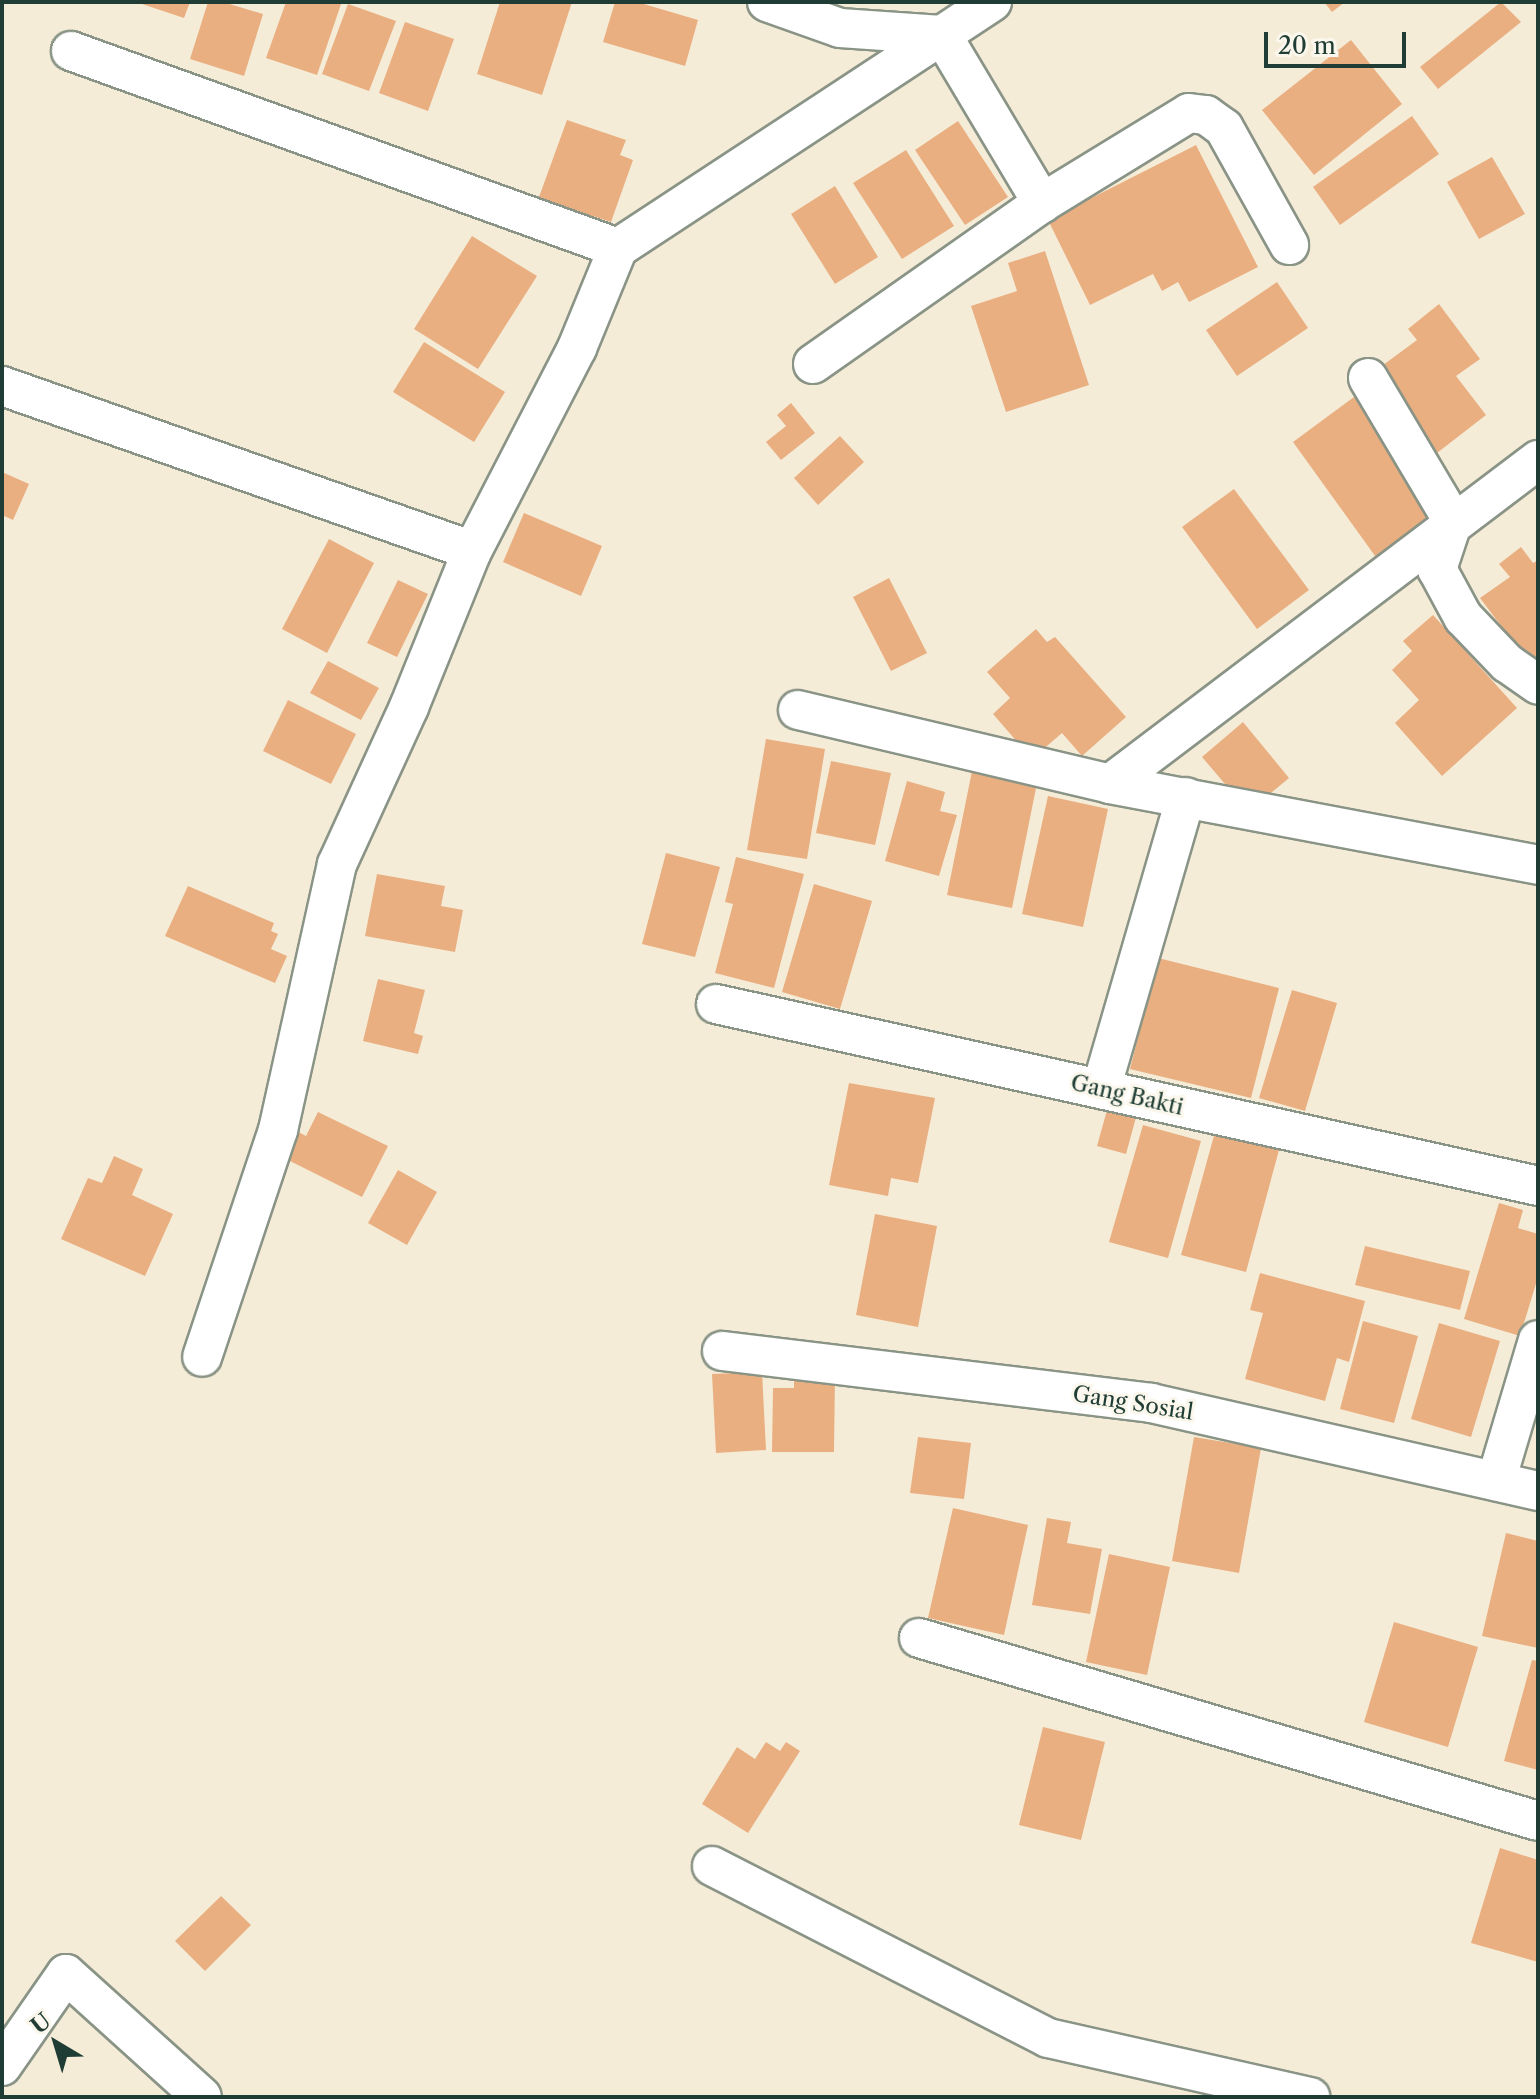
<!DOCTYPE html>
<style>
body{margin:0}
#map{position:relative;width:1540px;height:2099px;overflow:hidden;background:#f5ecd8;font-family:"Libre Caslon Text",serif}
div>[style]{position:absolute}
[style*='--x']{left:calc(var(--x)*1px);top:calc(var(--y)*1px);width:calc(var(--w)*1px);rotate:calc(var(--a)*1deg)}
.building>*{inset:0;background:#e9af81}
.roads{filter:drop-shadow(2px 0 #8a9486) drop-shadow(-2px 0 #8a9486) drop-shadow(0 2px #8a9486) drop-shadow(0 -2px #8a9486)}
.minor>*{height:38px;margin:-19px;padding:0 19px;transform-origin:19px;border-radius:19px;background:#fff}
span{translate:-50% -50%;white-space:nowrap;text-align:center;line-height:1.15;-webkit-text-stroke:6px #fbf7ec;paint-order:stroke}
.street-label{font-size:22px;color:#1f3d34}
.frame{position:absolute;inset:0;border:4px solid #1f3d34;pointer-events:none}
.north{position:absolute;left:16px;top:2003px;width:80px;height:80px;-webkit-text-stroke:6px #fbf7ec;paint-order:stroke;rotate:322deg;font-size:22px;font-weight:700;line-height:32px;text-align:center;color:#1f3d34}
.north::after{content:'';display:block;margin:auto;width:28px;height:36px;background:#1f3d34;clip-path:polygon(50% 0,100% 100%,50% 72%,0 100%)}
.scale{position:absolute;left:1264px;top:32px;width:142px;height:36px;box-sizing:border-box;border:4px solid #1f3d34;border-top:0;padding-left:10px;font-size:24px;line-height:28px;white-space:nowrap;color:#1f3d34;-webkit-text-stroke:6px #fbf7ec;paint-order:stroke}
</style>
<div id="map">
<div class="building">
<div style="clip-path:polygon(136px 2px,190px 2px,184px 18px)"></div>
<div style="clip-path:polygon(208px 2px,223px 2px,263px 14px,244px 76px,190px 59px)"></div>
<div style="clip-path:polygon(286px 2px,341px 4px,317px 75px,266px 58px)"></div>
<div style="clip-path:polygon(500px 2px,572px 2px,542px 95px,477px 74px)"></div>
<div style="clip-path:polygon(615px 2px,637px 2px,698px 20px,685px 66px,603px 42px)"></div>
<div style="clip-path:polygon(1324px 2px,1345px 2px,1332px 12px)"></div>
<div style="clip-path:polygon(1501px 2px,1521px 22px,1438px 89px,1420px 67px)"></div>
<div style="clip-path:polygon(348px 4px,396px 21px,369px 91px,322px 74px)"></div>
<div style="clip-path:polygon(405px 22px,454px 39px,428px 111px,379px 93px)"></div>
<div style="clip-path:polygon(1351px 40px,1402px 104px,1314px 175px,1262px 110px)"></div>
<div style="clip-path:polygon(1412px 116px,1439px 154px,1340px 225px,1313px 187px)"></div>
<div style="clip-path:polygon(567px 120px,626px 140px,620px 155px,633px 160px,611px 222px,593px 216px,589px 226px,535px 208px)"></div>
<div style="clip-path:polygon(958px 121px,1008px 197px,965px 225px,915px 150px)"></div>
<div style="clip-path:polygon(1196px 145px,1258px 267px,1189px 302px,1178px 282px,1162px 291px,1153px 274px,1090px 305px,1048px 220px)"></div>
<div style="clip-path:polygon(906px 150px,954px 226px,902px 259px,853px 183px)"></div>
<div style="clip-path:polygon(1492px 157px,1525px 214px,1479px 239px,1447px 182px)"></div>
<div style="clip-path:polygon(835px 186px,878px 257px,835px 284px,791px 214px)"></div>
<div style="clip-path:polygon(472px 236px,537px 276px,478px 369px,414px 329px)"></div>
<div style="clip-path:polygon(1045px 251px,1089px 385px,1006px 412px,971px 306px,1017px 291px,1008px 263px)"></div>
<div style="clip-path:polygon(1277px 282px,1308px 328px,1237px 376px,1206px 330px)"></div>
<div style="clip-path:polygon(1439px 304px,1480px 359px,1456px 376px,1486px 415px,1437px 453px,1375px 371px,1417px 340px,1408px 329px)"></div>
<div style="clip-path:polygon(424px 342px,505px 392px,474px 442px,393px 392px)"></div>
<div style="clip-path:polygon(1354px 397px,1439px 515px,1378px 560px,1293px 442px)"></div>
<div style="clip-path:polygon(791px 403px,815px 433px,781px 460px,766px 442px,786px 426px,777px 415px)"></div>
<div style="clip-path:polygon(840px 436px,864px 462px,818px 505px,794px 478px)"></div>
<div style="clip-path:polygon(2px 472px,29px 484px,13px 520px,2px 515px)"></div>
<div style="clip-path:polygon(1234px 489px,1309px 590px,1257px 629px,1182px 527px)"></div>
<div style="clip-path:polygon(524px 513px,602px 546px,581px 596px,503px 562px)"></div>
<div style="clip-path:polygon(329px 539px,374px 563px,327px 653px,282px 629px)"></div>
<div style="clip-path:polygon(1521px 547px,1533px 563px,1538px 560px,1538px 669px,1535px 671px,1480px 598px,1510px 577px,1499px 564px)"></div>
<div style="clip-path:polygon(889px 578px,927px 653px,891px 671px,853px 597px)"></div>
<div style="clip-path:polygon(398px 580px,428px 594px,397px 657px,367px 643px)"></div>
<div style="clip-path:polygon(1433px 615px,1517px 708px,1442px 776px,1395px 723px,1419px 700px,1392px 670px,1412px 651px,1403px 641px)"></div>
<div style="clip-path:polygon(1036px 629px,1047px 642px,1055px 637px,1126px 717px,1082px 756px,1062px 733px,1032px 759px,993px 714px,1010px 698px,987px 672px)"></div>
<div style="clip-path:polygon(328px 661px,379px 688px,361px 720px,310px 693px)"></div>
<div style="clip-path:polygon(288px 700px,356px 734px,331px 784px,263px 751px)"></div>
<div style="clip-path:polygon(1243px 722px,1289px 778px,1259px 803px,1231px 791px,1202px 757px)"></div>
<div style="clip-path:polygon(766px 739px,825px 749px,807px 859px,747px 850px)"></div>
<div style="clip-path:polygon(831px 761px,891px 773px,875px 845px,816px 833px)"></div>
<div style="clip-path:polygon(973px 766px,1038px 778px,1012px 908px,947px 895px)"></div>
<div style="clip-path:polygon(907px 781px,945px 792px,940px 811px,957px 815px,939px 876px,885px 861px)"></div>
<div style="clip-path:polygon(1048px 796px,1108px 809px,1083px 927px,1022px 914px)"></div>
<div style="clip-path:polygon(666px 853px,720px 867px,695px 957px,642px 944px)"></div>
<div style="clip-path:polygon(736px 857px,804px 874px,774px 988px,715px 973px,733px 904px,725px 902px)"></div>
<div style="clip-path:polygon(377px 874px,445px 886px,441px 906px,463px 910px,455px 952px,365px 936px)"></div>
<div style="clip-path:polygon(814px 884px,872px 901px,840px 1009px,782px 992px)"></div>
<div style="clip-path:polygon(188px 886px,274px 923px,271px 931px,278px 934px,271px 949px,287px 956px,275px 983px,165px 936px)"></div>
<div style="clip-path:polygon(1158px 958px,1279px 988px,1251px 1098px,1130px 1069px)"></div>
<div style="clip-path:polygon(378px 979px,425px 990px,414px 1033px,423px 1036px,418px 1054px,363px 1041px)"></div>
<div style="clip-path:polygon(1292px 990px,1337px 1003px,1305px 1111px,1259px 1098px)"></div>
<div style="clip-path:polygon(849px 1083px,935px 1098px,918px 1183px,891px 1178px,888px 1196px,829px 1185px)"></div>
<div style="clip-path:polygon(1109px 1103px,1138px 1110px,1126px 1154px,1097px 1146px)"></div>
<div style="clip-path:polygon(318px 1112px,388px 1146px,362px 1197px,276px 1154px,289px 1127px,306px 1136px)"></div>
<div style="clip-path:polygon(1143px 1125px,1201px 1141px,1168px 1258px,1109px 1242px)"></div>
<div style="clip-path:polygon(1215px 1132px,1279px 1150px,1246px 1272px,1181px 1255px)"></div>
<div style="clip-path:polygon(114px 1156px,143px 1169px,132px 1195px,173px 1214px,145px 1276px,61px 1239px,88px 1178px,102px 1183px)"></div>
<div style="clip-path:polygon(398px 1170px,437px 1192px,407px 1245px,368px 1223px)"></div>
<div style="clip-path:polygon(1499px 1203px,1523px 1210px,1518px 1228px,1538px 1234px,1538px 1277px,1520px 1336px,1464px 1319px)"></div>
<div style="clip-path:polygon(875px 1214px,937px 1226px,918px 1327px,856px 1315px)"></div>
<div style="clip-path:polygon(1365px 1246px,1470px 1271px,1460px 1310px,1355px 1285px)"></div>
<div style="clip-path:polygon(1260px 1273px,1365px 1301px,1349px 1362px,1337px 1358px,1325px 1401px,1245px 1379px,1263px 1313px,1250px 1310px)"></div>
<div style="clip-path:polygon(1363px 1321px,1418px 1336px,1394px 1423px,1340px 1409px)"></div>
<div style="clip-path:polygon(1439px 1323px,1500px 1341px,1471px 1437px,1411px 1419px)"></div>
<div style="clip-path:polygon(762px 1372px,766px 1450px,716px 1453px,712px 1374px)"></div>
<div style="clip-path:polygon(835px 1375px,834px 1452px,772px 1452px,773px 1388px,794px 1388px,794px 1376px)"></div>
<div style="clip-path:polygon(918px 1437px,971px 1443px,964px 1499px,910px 1493px)"></div>
<div style="clip-path:polygon(1194px 1437px,1261px 1448px,1239px 1573px,1172px 1561px)"></div>
<div style="clip-path:polygon(953px 1508px,1028px 1525px,1004px 1635px,928px 1618px)"></div>
<div style="clip-path:polygon(1047px 1518px,1071px 1522px,1067px 1543px,1102px 1549px,1090px 1614px,1032px 1605px)"></div>
<div style="clip-path:polygon(1506px 1533px,1538px 1541px,1538px 1648px,1482px 1636px)"></div>
<div style="clip-path:polygon(1109px 1554px,1170px 1567px,1147px 1675px,1086px 1662px)"></div>
<div style="clip-path:polygon(1394px 1622px,1478px 1647px,1448px 1747px,1364px 1722px)"></div>
<div style="clip-path:polygon(1532px 1660px,1538px 1661px,1538px 1770px,1504px 1761px)"></div>
<div style="clip-path:polygon(1043px 1727px,1105px 1742px,1081px 1840px,1019px 1825px)"></div>
<div style="clip-path:polygon(766px 1742px,780px 1751px,786px 1742px,800px 1751px,748px 1833px,702px 1804px,737px 1747px,755px 1759px)"></div>
<div style="clip-path:polygon(1500px 1848px,1538px 1860px,1538px 1962px,1471px 1943px)"></div>
<div style="clip-path:polygon(221px 1896px,251px 1925px,205px 1971px,175px 1941px)"></div>
</div>
<div class="roads">
<div class="minor">
<div style="--x:767;--y:2;--w:77;--a:19.6"></div>
<div style="--x:840;--y:28;--w:102;--a:3.9"></div>
<div style="--x:942;--y:35;--w:60;--a:-33.4"></div>
<div style="--x:71;--y:51;--w:581;--a:19.81"></div>
<div style="--x:618;--y:248;--w:108;--a:112.3"></div>
<div style="--x:577;--y:348;--w:229;--a:117.3"></div>
<div style="--x:472;--y:551;--w:168;--a:112"></div>
<div style="--x:409;--y:707;--w:173;--a:114.6"></div>
<div style="--x:337;--y:864;--w:272;--a:102.5"></div>
<div style="--x:278;--y:1130;--w:239;--a:108.5"></div>
<div style="--x:618;--y:248;--w:388;--a:-33.3"></div>
<div style="--x:942;--y:35;--w:196;--a:59.2"></div>
<div style="--x:813;--y:364;--w:280;--a:-35.1"></div>
<div style="--x:1042;--y:203;--w:172;--a:-31.5"></div>
<div style="--x:1189;--y:113;--w:17;--a:7"></div>
<div style="--x:1206;--y:115;--w:22;--a:36"></div>
<div style="--x:1224;--y:128;--w:134;--a:60.9"></div>
<div style="--x:1368;--y:378;--w:166;--a:59.3"></div>
<div style="--x:1453;--y:521;--w:51;--a:108.4"></div>
<div style="--x:1437;--y:569;--w:55;--a:61.6"></div>
<div style="--x:1463;--y:617;--w:64;--a:46.3"></div>
<div style="--x:1507;--y:663;--w:38;--a:35"></div>
<div style="--x:2;--y:386;--w:498;--a:19.3"></div>
<div style="--x:798;--y:710;--w:321;--a:13.3"></div>
<div style="--x:1110;--y:784;--w:436;--a:10.7"></div>
<div style="--x:1110;--y:784;--w:537;--a:-37.13"></div>
<div style="--x:716;--y:1004;--w:842;--a:12.48"></div>
<div style="--x:1101;--y:1089;--w:304;--a:-73.8"></div>
<div style="--x:722;--y:1351;--w:432;--a:6.9"></div>
<div style="--x:1151;--y:1403;--w:397;--a:12.8"></div>
<div style="--x:1496;--y:1481;--w:147;--a:-73.4"></div>
<div style="--x:919;--y:1638;--w:645;--a:16.47"></div>
<div style="--x:712;--y:1866;--w:377;--a:27.1"></div>
<div style="--x:1048;--y:2038;--w:269;--a:12.7"></div>
<div style="--x:2;--y:2066;--w:112;--a:-55.2"></div>
<div style="--x:66;--y:1974;--w:183;--a:42.1"></div>
</div>
</div>
<div class="street-label">
<span style="left:1127px;top:1095px;rotate:13deg">Gang Bakti</span>
<span style="left:1133px;top:1403px;rotate:9deg">Gang Sosial</span>
</div>
<div class="frame"></div>
<div class="north">U</div>
<div class="scale">20 m</div>
</div>
